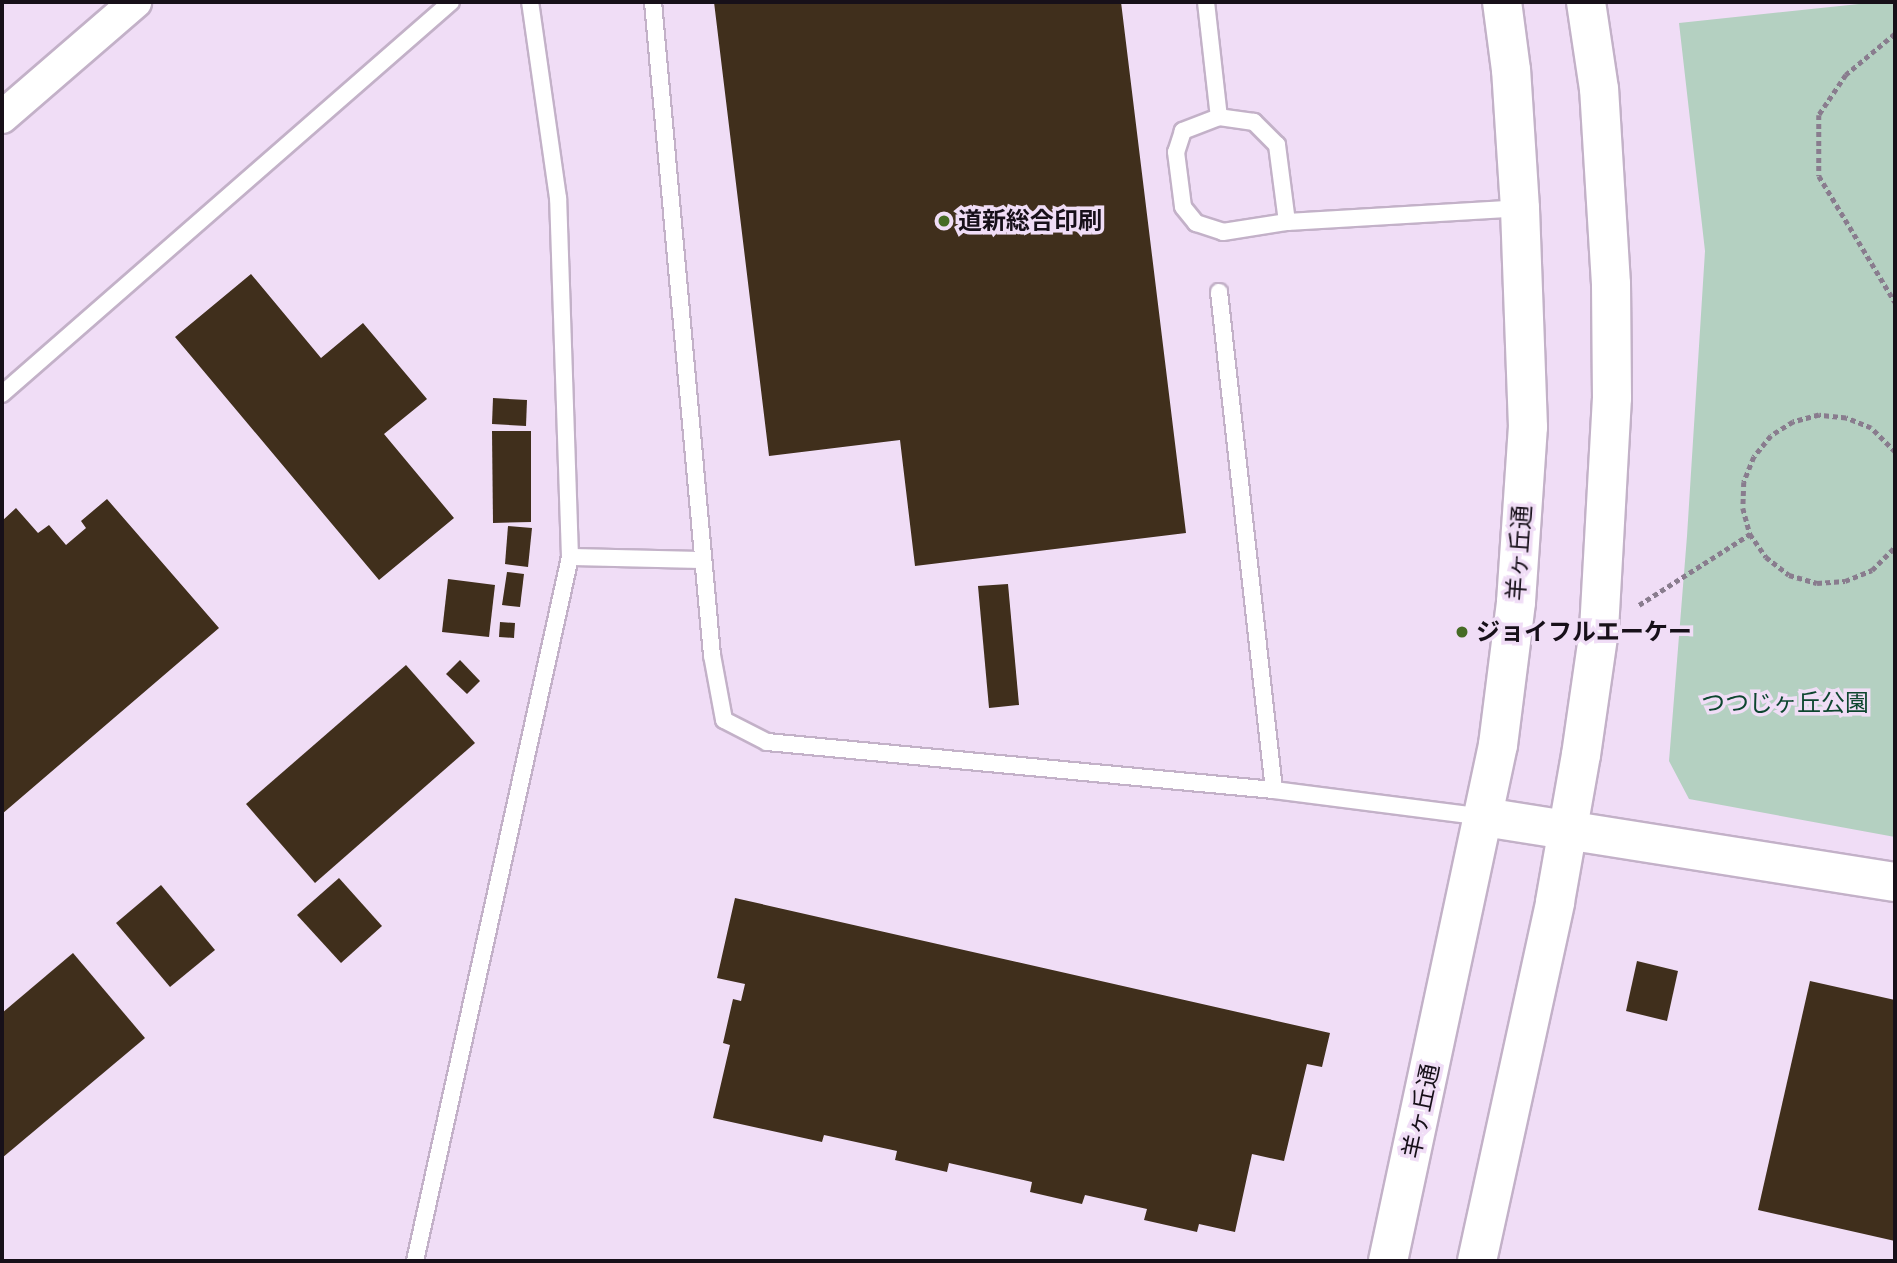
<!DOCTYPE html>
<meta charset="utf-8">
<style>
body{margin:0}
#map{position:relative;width:1897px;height:1263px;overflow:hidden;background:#f0ddf6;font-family:Quicksand,"Noto Sans JP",sans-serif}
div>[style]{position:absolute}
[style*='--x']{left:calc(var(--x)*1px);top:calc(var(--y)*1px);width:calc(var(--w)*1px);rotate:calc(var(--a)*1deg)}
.green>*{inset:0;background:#b4d0c1}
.building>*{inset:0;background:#402f1c}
.path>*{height:4.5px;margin-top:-2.25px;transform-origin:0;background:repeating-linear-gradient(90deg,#897c8e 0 5px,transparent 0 8.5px)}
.roads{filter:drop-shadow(2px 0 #c3b1c8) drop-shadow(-2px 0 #c3b1c8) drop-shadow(0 2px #c3b1c8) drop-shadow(0 -2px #c3b1c8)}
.service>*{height:16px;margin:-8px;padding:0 8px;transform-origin:8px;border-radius:8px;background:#fff}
.minor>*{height:32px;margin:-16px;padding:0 16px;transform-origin:16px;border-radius:16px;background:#fff}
.tertiary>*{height:38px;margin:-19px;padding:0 19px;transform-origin:19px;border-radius:19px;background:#fff}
.secondary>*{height:38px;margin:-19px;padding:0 19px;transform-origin:19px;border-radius:19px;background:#fff}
.dots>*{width:19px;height:19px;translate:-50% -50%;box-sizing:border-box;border:4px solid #f0ddf6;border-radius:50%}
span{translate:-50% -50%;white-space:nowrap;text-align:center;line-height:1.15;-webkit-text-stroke:7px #f0ddf6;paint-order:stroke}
.poi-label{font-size:24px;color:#171019;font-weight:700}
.left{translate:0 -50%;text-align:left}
.street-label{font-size:24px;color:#171019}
.park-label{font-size:24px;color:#0d462f}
.frame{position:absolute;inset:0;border:4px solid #171019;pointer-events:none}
</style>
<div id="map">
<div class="green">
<div style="clip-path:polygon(1878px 2px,1895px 2px,1895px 837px,1689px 799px,1669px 761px,1687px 536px,1705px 251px,1679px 23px)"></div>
</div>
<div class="building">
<div style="clip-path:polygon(714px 2px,1121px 2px,1186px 533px,915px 566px,900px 440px,769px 456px)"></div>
<div style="clip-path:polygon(251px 274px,321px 358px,363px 323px,427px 399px,384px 434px,454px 518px,379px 580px,175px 337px)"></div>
<div style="clip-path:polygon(493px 398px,527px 400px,526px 426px,492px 424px)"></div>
<div style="clip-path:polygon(492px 431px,531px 431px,531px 522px,493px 523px)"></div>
<div style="clip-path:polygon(107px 499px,219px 628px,2px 814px,2px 521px,16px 508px,38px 533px,49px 525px,66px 545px,86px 528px,81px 521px)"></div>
<div style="clip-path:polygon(508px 526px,532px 528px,528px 567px,505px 564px)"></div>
<div style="clip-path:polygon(507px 572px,524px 574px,520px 607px,502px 605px)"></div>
<div style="clip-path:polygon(448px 579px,495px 585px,489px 637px,442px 632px)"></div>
<div style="clip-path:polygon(1008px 584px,1019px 705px,989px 708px,978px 586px)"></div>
<div style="clip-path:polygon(500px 622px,515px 623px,514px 638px,499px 637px)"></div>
<div style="clip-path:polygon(460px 660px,480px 681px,467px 694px,446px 674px)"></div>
<div style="clip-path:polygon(406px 665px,475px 743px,315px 883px,246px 804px)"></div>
<div style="clip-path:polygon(339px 878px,382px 926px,341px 963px,297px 915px)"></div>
<div style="clip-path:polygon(161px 885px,215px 950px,170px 987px,116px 923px)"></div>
<div style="clip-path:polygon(735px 898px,1330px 1033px,1322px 1067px,1307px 1064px,1284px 1161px,1252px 1154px,1235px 1232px,1199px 1224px,1197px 1232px,1144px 1220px,1147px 1209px,1085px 1195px,1082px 1204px,1030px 1192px,1032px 1182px,949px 1163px,947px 1172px,895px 1160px,897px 1151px,824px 1135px,822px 1142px,713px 1118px,730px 1045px,723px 1043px,733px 999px,741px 1001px,745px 984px,717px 978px)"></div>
<div style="clip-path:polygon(73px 953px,145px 1038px,2px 1158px,2px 1013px)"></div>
<div style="clip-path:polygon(1637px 961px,1678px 971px,1667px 1021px,1626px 1011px)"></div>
<div style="clip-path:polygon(1810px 981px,1895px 1000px,1895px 1241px,1758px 1210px)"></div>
</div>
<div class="path">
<div style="--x:1895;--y:34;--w:64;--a:140.1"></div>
<div style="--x:1846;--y:75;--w:48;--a:124"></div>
<div style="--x:1819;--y:115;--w:61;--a:90"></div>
<div style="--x:1819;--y:176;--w:147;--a:58.9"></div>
<div style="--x:1895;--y:452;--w:34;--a:-135"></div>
<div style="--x:1871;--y:428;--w:27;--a:-158"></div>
<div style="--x:1846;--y:418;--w:27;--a:-174"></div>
<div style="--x:1819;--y:415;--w:27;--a:165"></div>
<div style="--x:1793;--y:422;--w:26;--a:148"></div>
<div style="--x:1771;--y:436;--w:27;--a:129"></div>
<div style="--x:1754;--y:457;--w:27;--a:112"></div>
<div style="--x:1744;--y:482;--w:26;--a:92"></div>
<div style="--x:1743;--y:508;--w:27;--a:75"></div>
<div style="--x:1750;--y:534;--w:28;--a:55"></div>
<div style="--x:1766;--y:557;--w:29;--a:38"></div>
<div style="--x:1789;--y:575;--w:29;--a:16"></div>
<div style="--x:1817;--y:583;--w:28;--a:-4"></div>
<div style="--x:1845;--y:581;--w:29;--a:-22"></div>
<div style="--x:1872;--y:570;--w:33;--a:-45"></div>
<div style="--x:1639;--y:605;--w:132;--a:-32.6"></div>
</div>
<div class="roads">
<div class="service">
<div style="--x:653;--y:2;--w:656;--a:84.84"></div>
<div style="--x:712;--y:655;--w:66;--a:79.5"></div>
<div style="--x:724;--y:720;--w:48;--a:27.1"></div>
<div style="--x:767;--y:742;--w:509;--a:5.41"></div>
<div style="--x:1274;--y:790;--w:212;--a:7.3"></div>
<div style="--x:1206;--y:2;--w:116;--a:83.6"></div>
<div style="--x:1287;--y:222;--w:78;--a:-97.4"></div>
<div style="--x:1277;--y:145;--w:33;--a:-135"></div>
<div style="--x:1254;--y:122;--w:35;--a:-172"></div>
<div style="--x:1219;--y:117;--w:39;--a:159"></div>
<div style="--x:1183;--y:131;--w:22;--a:108"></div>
<div style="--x:1176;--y:152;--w:55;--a:82.7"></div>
<div style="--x:1183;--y:207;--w:21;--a:51"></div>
<div style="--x:1196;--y:223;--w:28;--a:18"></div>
<div style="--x:1223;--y:232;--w:65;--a:-8.9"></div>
<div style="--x:1287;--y:222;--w:233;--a:-3.4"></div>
<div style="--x:1219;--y:292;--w:501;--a:83.7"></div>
<div style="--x:2;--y:394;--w:596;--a:-41.12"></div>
<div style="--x:570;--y:557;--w:133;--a:1.3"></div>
<div style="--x:415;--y:1261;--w:721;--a:-77.58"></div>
<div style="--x:570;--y:557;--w:359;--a:-91.9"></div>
<div style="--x:558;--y:198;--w:198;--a:-98.1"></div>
</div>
<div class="minor">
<div style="--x:2;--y:117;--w:176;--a:-40.8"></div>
</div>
<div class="tertiary">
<div style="--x:1484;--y:817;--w:416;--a:9"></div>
</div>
<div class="secondary">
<div style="--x:1388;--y:1261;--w:528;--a:-77.97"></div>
<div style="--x:1498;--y:745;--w:144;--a:-82.8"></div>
<div style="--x:1516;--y:602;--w:175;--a:-86.1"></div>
<div style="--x:1528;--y:427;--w:219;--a:-92.1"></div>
<div style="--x:1520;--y:208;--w:138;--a:-93.7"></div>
<div style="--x:1511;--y:70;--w:69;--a:-97.5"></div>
<div style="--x:1477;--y:1261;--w:367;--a:-77.7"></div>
<div style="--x:1555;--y:902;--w:149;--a:-80"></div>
<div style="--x:1581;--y:755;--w:126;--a:-81.8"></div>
<div style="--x:1599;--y:630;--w:232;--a:-86.8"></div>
<div style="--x:1612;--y:398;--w:114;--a:-90.5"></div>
<div style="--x:1611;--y:284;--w:195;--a:-93.5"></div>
<div style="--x:1599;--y:89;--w:88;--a:-98.5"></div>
</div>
</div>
<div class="dots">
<div style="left:944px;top:221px;background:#466b25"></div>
<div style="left:1462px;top:632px;background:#466b25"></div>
</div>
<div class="poi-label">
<span class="left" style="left:958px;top:221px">道新総合印刷</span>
<span class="left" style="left:1476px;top:632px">ジョイフルエーケー</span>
</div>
<div class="street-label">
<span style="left:1519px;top:553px;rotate:-86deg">羊ヶ丘通</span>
<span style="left:1421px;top:1111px;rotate:-78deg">羊ヶ丘通</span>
</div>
<div class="park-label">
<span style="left:1785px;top:703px">つつじヶ丘公園</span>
</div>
<div class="frame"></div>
</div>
